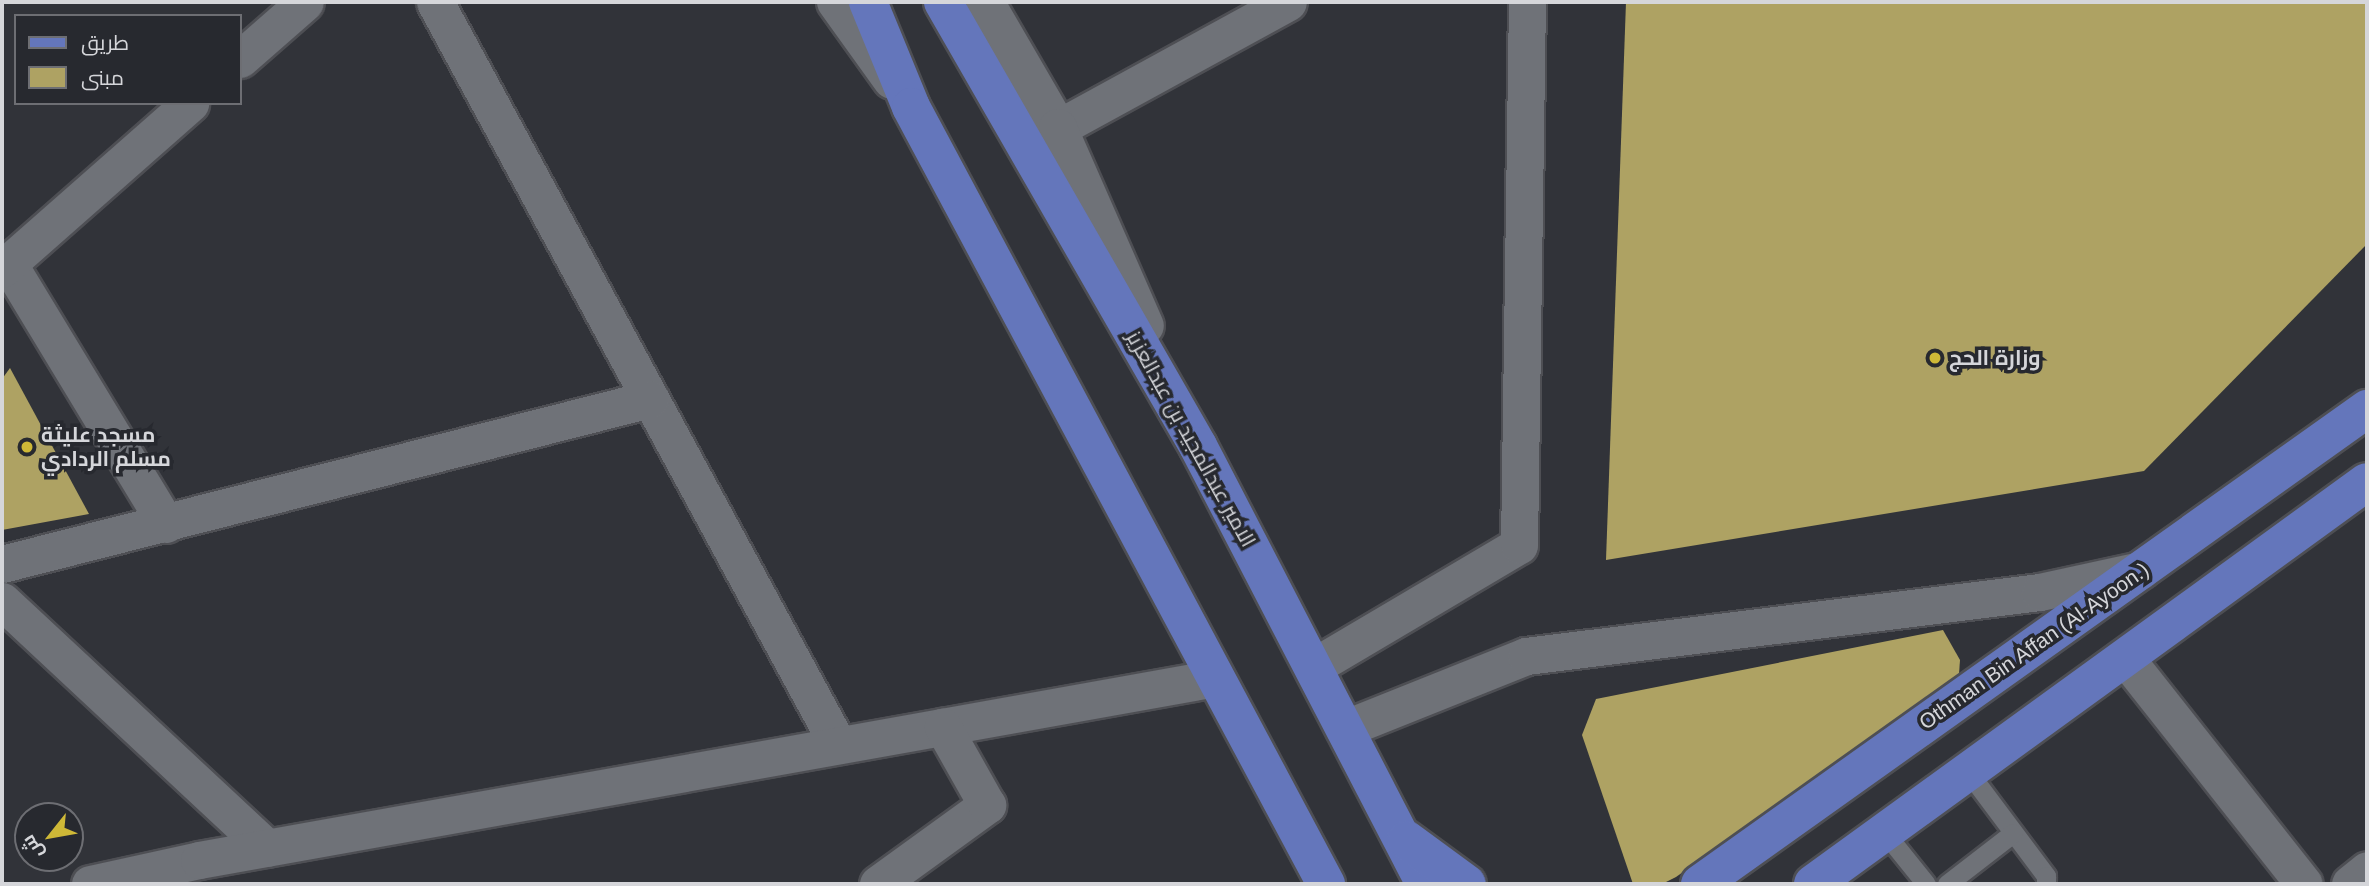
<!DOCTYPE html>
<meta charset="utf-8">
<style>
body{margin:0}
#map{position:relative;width:2369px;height:886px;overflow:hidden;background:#313339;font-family:Helvetica,Cairo,sans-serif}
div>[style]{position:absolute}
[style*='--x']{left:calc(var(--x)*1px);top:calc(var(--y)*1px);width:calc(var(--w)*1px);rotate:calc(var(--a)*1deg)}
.building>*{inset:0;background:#aea263}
.roads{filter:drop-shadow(2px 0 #4e4f54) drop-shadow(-2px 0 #4e4f54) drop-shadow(0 2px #4e4f54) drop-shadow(0 -2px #4e4f54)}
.service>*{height:19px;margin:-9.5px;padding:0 9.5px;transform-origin:9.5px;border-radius:9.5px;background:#6f7278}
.minor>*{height:37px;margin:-18.5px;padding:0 18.5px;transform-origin:18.5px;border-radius:18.5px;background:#6f7278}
.tertiary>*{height:38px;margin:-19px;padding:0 19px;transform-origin:19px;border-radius:19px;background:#6f7278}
.primary>*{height:38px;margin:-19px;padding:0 19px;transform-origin:19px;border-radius:19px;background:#6476bb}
.dots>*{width:19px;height:19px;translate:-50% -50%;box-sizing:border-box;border:4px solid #27292f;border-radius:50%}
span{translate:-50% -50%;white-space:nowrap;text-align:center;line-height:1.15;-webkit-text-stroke:7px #27292f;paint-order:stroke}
.poi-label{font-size:21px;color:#d5d6da;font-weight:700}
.left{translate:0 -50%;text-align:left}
.street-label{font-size:21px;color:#d5d6da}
.frame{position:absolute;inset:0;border:4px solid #d5d6da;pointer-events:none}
.legend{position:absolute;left:14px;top:14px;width:228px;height:91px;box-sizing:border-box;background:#27292f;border:2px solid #6d6e73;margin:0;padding:9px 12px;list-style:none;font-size:21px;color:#d5d6da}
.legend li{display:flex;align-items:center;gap:14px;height:35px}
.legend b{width:35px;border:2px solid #6d6e73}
.north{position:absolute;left:14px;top:802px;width:70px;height:70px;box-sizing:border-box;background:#27292f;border:2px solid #6d6e73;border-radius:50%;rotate:239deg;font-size:19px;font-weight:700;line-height:28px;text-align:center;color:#d5d6da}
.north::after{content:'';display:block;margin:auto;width:24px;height:32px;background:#ceb837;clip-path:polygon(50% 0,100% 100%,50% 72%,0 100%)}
</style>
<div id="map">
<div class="building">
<div style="clip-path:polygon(1626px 2px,2367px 2px,2367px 244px,2144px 471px,1606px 560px)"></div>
<div style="clip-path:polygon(10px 368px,89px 514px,2px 530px,2px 379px)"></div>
<div style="clip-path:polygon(1943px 630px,1960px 660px,1959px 674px,1676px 877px,1662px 884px,1633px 884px,1582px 735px,1596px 699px)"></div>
</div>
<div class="roads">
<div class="service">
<div style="--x:1969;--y:773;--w:129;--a:53.2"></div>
<div style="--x:2046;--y:876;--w:8;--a:90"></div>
<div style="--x:1885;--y:833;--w:65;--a:51.2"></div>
<div style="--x:1947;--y:884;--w:83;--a:-37.7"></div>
</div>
<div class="minor">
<div style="--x:435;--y:2;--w:845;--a:61.52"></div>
<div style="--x:240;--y:59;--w:86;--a:-41.2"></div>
<div style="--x:1058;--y:128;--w:262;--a:-28.7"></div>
<div style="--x:8;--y:263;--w:305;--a:58.8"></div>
<div style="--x:2;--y:269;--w:251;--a:-41.4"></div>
<div style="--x:2;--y:564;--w:669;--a:-14.29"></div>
<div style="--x:2;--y:601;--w:362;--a:43"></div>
<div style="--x:2127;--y:660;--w:285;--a:51.7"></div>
<div style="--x:1313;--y:667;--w:239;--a:-30.6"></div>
<div style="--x:1519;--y:545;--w:543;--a:-89.16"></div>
<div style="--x:1346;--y:728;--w:194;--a:-21.8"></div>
<div style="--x:1526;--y:656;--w:518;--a:-7.1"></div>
<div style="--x:2040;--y:592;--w:103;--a:-12.3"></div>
<div style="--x:90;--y:884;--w:112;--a:-12.4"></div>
<div style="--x:199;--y:860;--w:1033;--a:-10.15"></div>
<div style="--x:878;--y:884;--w:135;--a:-35.9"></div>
<div style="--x:987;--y:805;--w:90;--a:-119.4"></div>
<div style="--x:2350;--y:884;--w:22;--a:-39"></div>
</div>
<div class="tertiary">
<div style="--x:836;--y:2;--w:96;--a:54.3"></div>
<div style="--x:985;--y:2;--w:146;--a:59.9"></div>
<div style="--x:1058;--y:128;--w:216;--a:66.3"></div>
</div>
<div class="primary">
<div style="--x:868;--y:2;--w:113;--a:67.7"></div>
<div style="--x:911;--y:107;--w:881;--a:61.89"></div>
<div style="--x:943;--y:2;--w:512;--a:60.13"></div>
<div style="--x:1198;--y:446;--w:493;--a:62.6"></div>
<div style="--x:1407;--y:840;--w:74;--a:36.3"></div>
<div style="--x:1700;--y:884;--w:819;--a:-35.46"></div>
<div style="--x:1813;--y:884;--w:684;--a:-35.97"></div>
</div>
</div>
<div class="dots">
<div style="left:1935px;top:358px;background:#ceb837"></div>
<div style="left:27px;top:447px;background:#ceb837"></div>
</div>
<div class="poi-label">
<span class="left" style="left:1949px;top:358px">وزارة الحج</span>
<span class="left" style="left:41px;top:447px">مسجد عليثة<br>مسلم الردادي</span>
</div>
<div class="street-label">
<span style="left:1191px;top:439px;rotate:61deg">الامير عبدالمجيد بن عبدالعزيز</span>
<span style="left:2034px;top:646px;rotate:-35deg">Othman Bin Affan (Al-Ayoon.)</span>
</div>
<div class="frame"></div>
<ul class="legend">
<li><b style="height:9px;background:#6476bb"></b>طريق</li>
<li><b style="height:19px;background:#aea263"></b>مبنى</li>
</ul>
<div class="north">ش</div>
</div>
